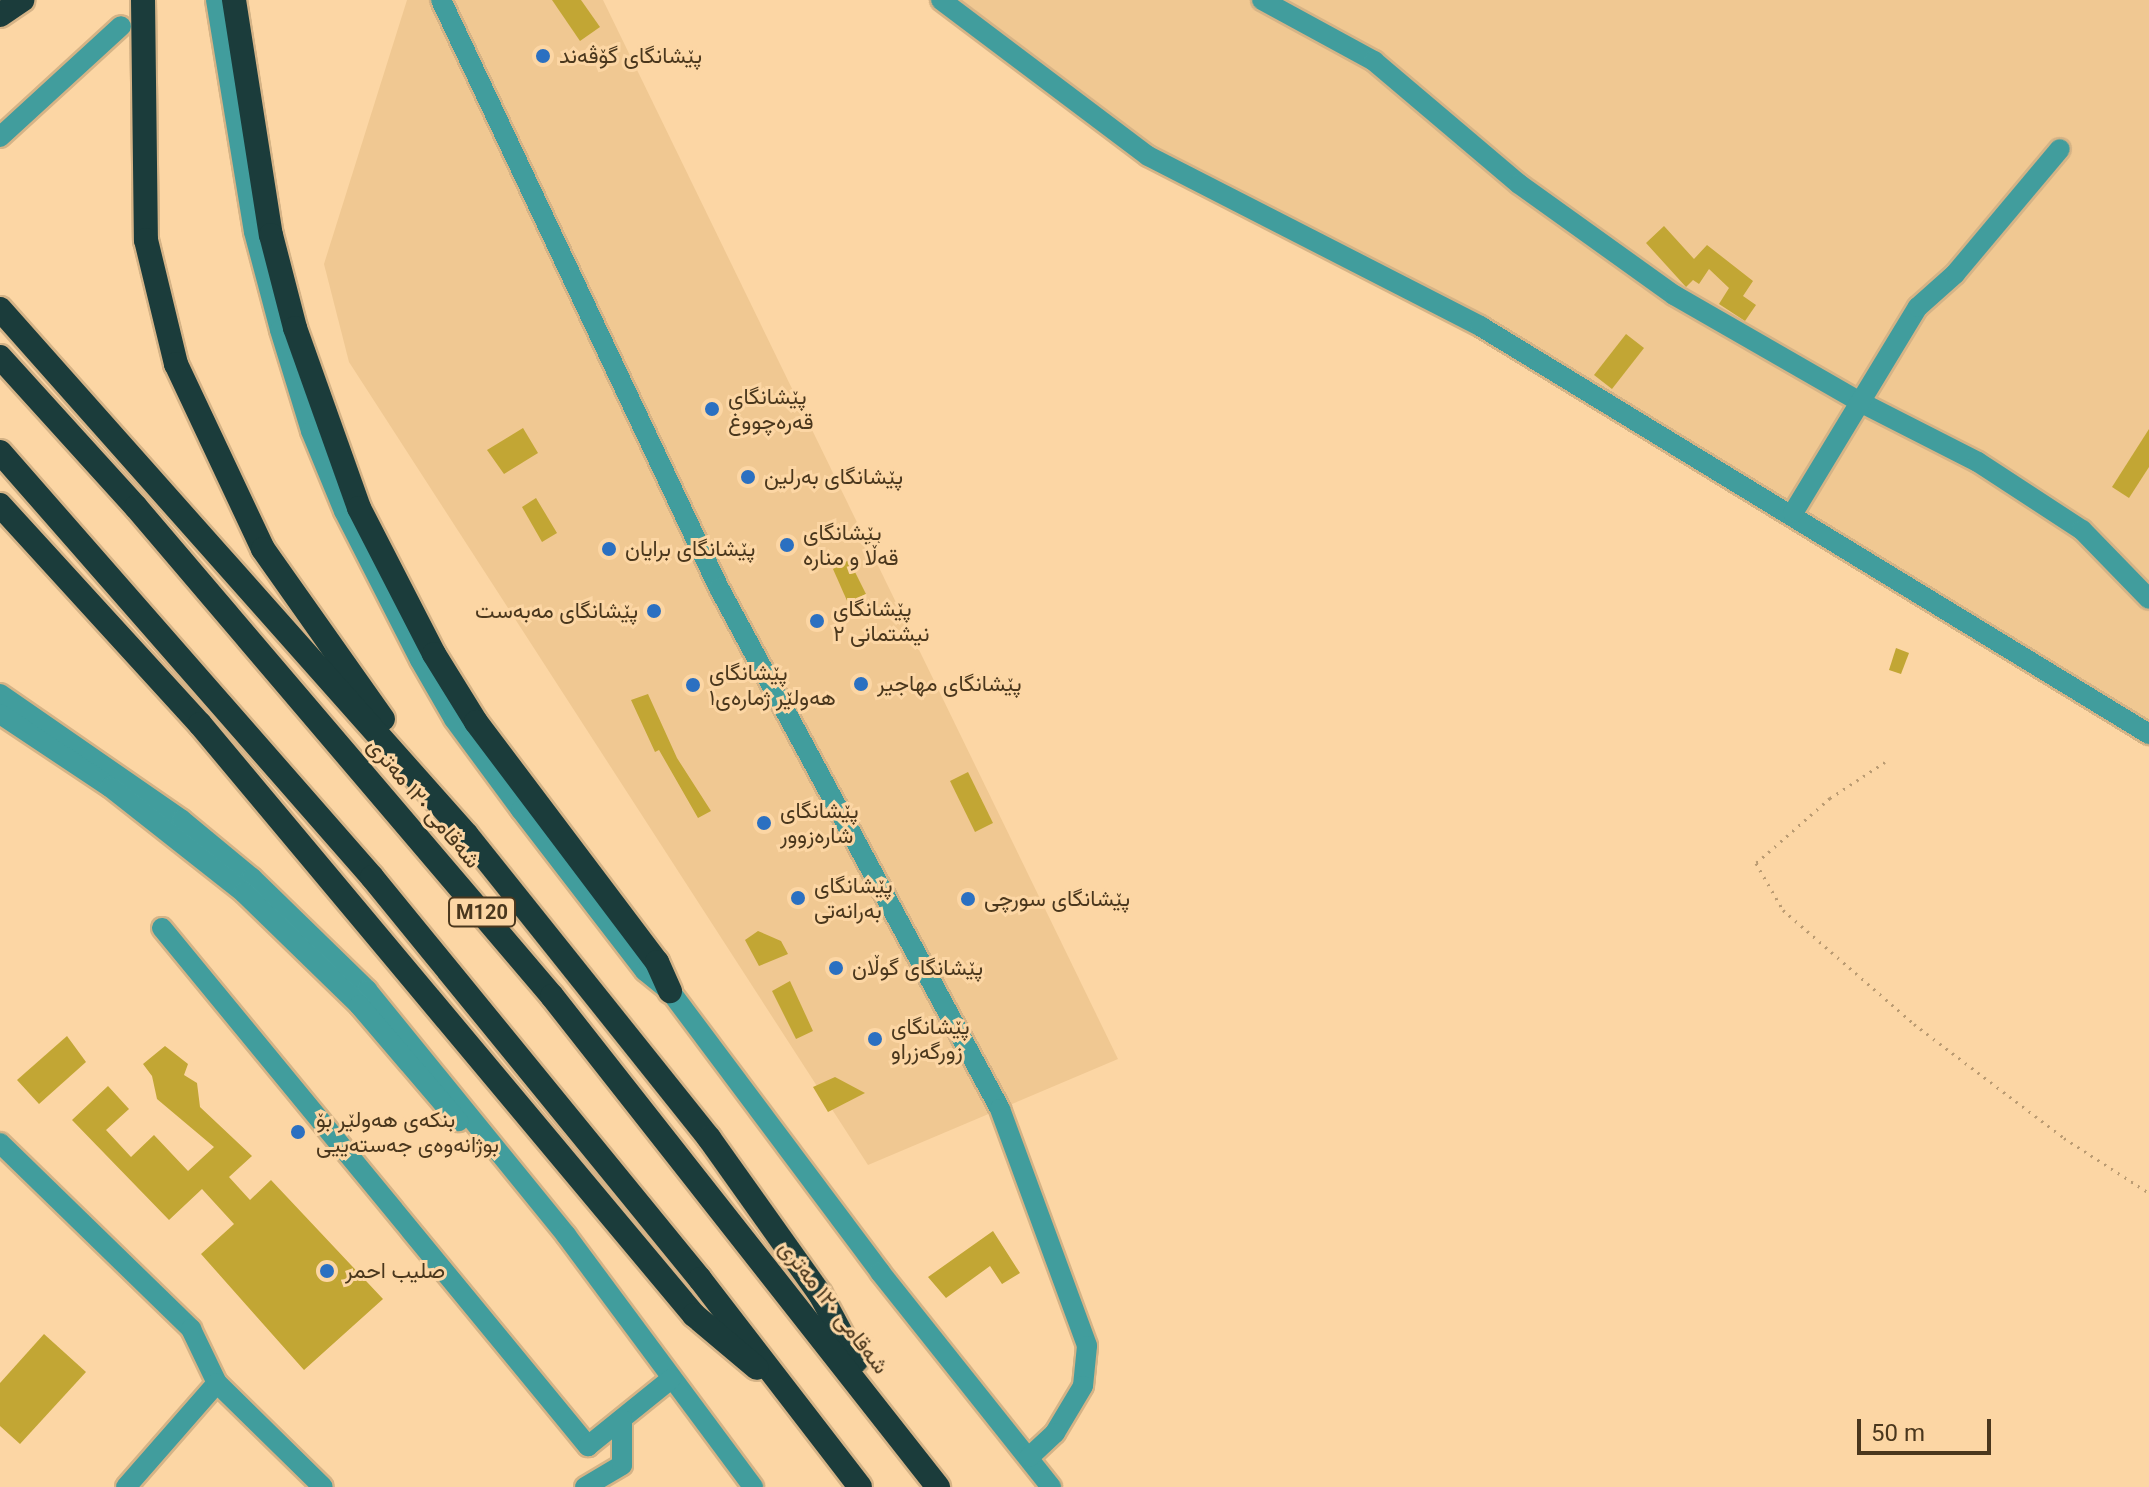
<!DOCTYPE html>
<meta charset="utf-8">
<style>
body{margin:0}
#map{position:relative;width:2149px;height:1487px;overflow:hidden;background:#fcd6a4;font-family:Roboto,Vazirmatn,sans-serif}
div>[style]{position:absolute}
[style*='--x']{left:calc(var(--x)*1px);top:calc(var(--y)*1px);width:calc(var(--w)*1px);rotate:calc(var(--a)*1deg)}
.built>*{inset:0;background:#f0c892}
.building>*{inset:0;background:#c2a634}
.path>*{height:3px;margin-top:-1.5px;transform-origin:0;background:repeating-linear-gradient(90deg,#ba9b72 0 2px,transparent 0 8px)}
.roads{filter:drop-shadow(2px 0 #d5b386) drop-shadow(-2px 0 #d5b386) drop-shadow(0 2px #d5b386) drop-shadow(0 -2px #d5b386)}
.minor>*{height:20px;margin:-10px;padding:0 10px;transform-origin:10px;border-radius:10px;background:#419d9d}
.highway>*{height:24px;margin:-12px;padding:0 12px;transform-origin:12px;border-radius:12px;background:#1b3c3b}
.dots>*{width:22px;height:22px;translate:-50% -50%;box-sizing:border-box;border:4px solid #fcd6a4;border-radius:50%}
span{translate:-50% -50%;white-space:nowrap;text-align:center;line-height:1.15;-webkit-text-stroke:6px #fcd6a4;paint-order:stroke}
.shield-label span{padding:2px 6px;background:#fcd6a4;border:2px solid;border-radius:6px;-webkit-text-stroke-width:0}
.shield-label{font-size:20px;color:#4a371d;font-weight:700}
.poi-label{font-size:22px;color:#4a371d}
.left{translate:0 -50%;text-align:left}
.right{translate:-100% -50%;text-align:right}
.street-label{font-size:22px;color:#4a371d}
.scale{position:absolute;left:1857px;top:1419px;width:134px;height:36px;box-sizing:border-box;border:4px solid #4a371d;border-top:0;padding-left:10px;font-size:24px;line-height:28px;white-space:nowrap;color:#4a371d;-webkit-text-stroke:6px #fcd6a4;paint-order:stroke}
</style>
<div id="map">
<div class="built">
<div style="clip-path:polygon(407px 0,603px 0,1118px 1059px,868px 1165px,349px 362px,324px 264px)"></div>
<div style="clip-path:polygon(941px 0,2149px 0,2149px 734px,1480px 326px,1148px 156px)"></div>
</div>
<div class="building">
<div style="clip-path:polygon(552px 0,581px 0,600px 27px,580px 41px)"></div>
<div style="clip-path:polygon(1664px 226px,1694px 259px,1707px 245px,1753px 281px,1743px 296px,1756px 305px,1745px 321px,1719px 304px,1729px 288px,1709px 269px,1699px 284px,1693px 280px,1686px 287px,1646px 243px)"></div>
<div style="clip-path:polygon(1626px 334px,1644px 348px,1612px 389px,1594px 375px)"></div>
<div style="clip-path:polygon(523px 428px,538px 453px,504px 474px,487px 450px)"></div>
<div style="clip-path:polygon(2149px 429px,2149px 467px,2129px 498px,2112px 487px)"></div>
<div style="clip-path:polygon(536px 498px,557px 533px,542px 542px,522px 507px)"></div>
<div style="clip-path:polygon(849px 560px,866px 594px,848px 603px,833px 569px)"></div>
<div style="clip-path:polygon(1896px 648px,1909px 653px,1901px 674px,1889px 670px)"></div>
<div style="clip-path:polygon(648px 694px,677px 758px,711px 811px,698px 818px,659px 750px,655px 752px,631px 700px)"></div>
<div style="clip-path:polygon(968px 772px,993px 823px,975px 832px,950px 781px)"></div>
<div style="clip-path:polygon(758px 931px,781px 941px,788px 954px,759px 966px,745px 940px)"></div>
<div style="clip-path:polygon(790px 981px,813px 1031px,796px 1039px,772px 991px)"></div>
<div style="clip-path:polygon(67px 1036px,86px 1062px,39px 1104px,17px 1080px)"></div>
<div style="clip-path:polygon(165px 1046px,188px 1064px,184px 1075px,197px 1083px,200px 1107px,252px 1156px,229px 1177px,250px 1200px,271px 1180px,383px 1299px,304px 1370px,201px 1254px,234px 1224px,202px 1189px,169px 1220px,72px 1120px,108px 1086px,129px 1109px,106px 1130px,131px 1157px,154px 1135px,188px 1171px,214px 1147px,157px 1099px,152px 1076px,143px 1064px)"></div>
<div style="clip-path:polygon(835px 1077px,865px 1093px,828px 1112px,813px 1087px)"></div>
<div style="clip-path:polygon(993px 1231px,1020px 1273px,1002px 1284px,990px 1266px,946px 1298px,928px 1277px)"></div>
<div style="clip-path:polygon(44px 1334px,86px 1372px,20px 1444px,0 1426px,0 1383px)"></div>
</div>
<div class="path">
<div style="--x:1885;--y:762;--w:66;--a:146.8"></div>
<div style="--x:1830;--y:798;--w:98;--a:138.7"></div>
<div style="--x:1756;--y:863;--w:54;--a:60.1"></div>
<div style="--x:1783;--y:910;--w:174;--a:41"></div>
<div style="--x:1914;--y:1024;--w:188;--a:37.2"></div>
<div style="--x:2064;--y:1138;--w:101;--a:32.9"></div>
</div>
<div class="roads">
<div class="minor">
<div style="--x:216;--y:0;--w:235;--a:80.7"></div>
<div style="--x:254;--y:232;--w:101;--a:75.1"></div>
<div style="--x:280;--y:330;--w:106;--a:72.9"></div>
<div style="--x:311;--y:431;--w:87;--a:67.6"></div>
<div style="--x:344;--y:511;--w:167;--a:63"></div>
<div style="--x:420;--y:660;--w:68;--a:60"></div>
<div style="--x:454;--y:719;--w:113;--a:53.6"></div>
<div style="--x:521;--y:810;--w:203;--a:52.4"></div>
<div style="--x:645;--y:971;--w:32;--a:39"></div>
<div style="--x:670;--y:991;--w:351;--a:53.2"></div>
<div style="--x:880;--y:1272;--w:275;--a:51.5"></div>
<div style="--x:441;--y:0;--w:650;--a:64.7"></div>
<div style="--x:719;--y:588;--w:592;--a:61.66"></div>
<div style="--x:1000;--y:1109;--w:252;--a:69.8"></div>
<div style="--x:1087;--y:1346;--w:40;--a:95.7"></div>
<div style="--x:1083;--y:1386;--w:55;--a:120.8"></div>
<div style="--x:1055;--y:1433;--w:35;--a:137"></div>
<div style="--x:941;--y:0;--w:259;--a:37"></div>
<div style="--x:1148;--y:156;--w:373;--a:27.1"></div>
<div style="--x:1480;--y:326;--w:784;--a:31.38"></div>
<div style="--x:1262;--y:0;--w:128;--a:28.6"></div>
<div style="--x:1374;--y:61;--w:190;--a:40.3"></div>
<div style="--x:1519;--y:184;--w:191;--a:35.6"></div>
<div style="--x:1674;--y:295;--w:217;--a:29.9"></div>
<div style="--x:1862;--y:403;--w:130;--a:27"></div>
<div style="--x:1978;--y:462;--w:124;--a:33.2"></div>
<div style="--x:2082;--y:530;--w:96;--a:45.8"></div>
<div style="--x:0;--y:137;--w:164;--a:-42.5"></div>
<div style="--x:1793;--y:513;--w:241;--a:-58.8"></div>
<div style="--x:1918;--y:307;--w:50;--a:-41.7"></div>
<div style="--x:1955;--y:274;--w:163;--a:-50"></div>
<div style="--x:0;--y:694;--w:221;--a:34.7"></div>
<div style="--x:182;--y:820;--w:91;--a:39.6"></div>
<div style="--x:252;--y:878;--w:161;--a:44.2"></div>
<div style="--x:367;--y:990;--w:316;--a:50.9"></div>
<div style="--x:566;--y:1235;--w:314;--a:53.4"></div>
<div style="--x:0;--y:714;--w:132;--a:33.6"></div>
<div style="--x:110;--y:787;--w:171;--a:38.3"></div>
<div style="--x:244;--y:893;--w:161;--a:44.2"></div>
<div style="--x:359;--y:1005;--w:153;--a:49.5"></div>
<div style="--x:162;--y:928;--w:671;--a:50.57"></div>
<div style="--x:588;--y:1446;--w:107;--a:-38.9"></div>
<div style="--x:0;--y:1143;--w:267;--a:44.2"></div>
<div style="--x:191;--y:1329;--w:60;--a:64.3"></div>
<div style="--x:217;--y:1383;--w:138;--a:131.2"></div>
<div style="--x:217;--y:1383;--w:148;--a:44.5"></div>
<div style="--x:585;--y:1487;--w:43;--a:-30.7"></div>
<div style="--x:622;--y:1465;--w:46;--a:-90"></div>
</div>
<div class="highway">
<div style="--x:143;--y:0;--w:240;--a:89.3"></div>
<div style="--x:146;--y:240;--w:128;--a:76.4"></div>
<div style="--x:176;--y:364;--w:204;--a:64.8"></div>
<div style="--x:263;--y:549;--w:208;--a:54.8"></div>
<div style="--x:234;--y:0;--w:238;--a:81.1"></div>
<div style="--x:271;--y:235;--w:96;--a:75.5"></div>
<div style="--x:295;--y:328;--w:191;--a:70.4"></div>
<div style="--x:359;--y:508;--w:164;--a:62.8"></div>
<div style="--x:434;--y:654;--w:80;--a:58.3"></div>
<div style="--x:476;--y:722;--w:301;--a:53"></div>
<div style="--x:657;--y:962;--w:32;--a:66"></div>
<div style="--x:0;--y:15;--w:27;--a:-34"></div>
<div style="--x:0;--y:309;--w:703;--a:48.4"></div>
<div style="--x:467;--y:835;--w:388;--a:51.4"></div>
<div style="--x:709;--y:1138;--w:191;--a:54.6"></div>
<div style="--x:820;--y:1294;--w:76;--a:61.8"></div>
<div style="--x:0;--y:357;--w:202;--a:47.8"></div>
<div style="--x:136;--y:507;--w:642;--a:49.61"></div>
<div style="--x:552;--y:996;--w:625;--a:51.83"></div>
<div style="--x:0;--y:452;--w:565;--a:48.8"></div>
<div style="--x:372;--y:877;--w:519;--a:50.79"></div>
<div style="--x:700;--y:1279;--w:262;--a:52.4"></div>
<div style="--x:0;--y:505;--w:297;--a:47.6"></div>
<div style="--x:200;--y:724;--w:770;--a:50.11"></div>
<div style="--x:694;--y:1315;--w:82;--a:40.1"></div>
</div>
</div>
<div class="dots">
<div style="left:543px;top:56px;background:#2b70c1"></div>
<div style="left:712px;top:409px;background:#2b70c1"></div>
<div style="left:748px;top:477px;background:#2b70c1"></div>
<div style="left:787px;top:545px;background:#2b70c1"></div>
<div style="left:609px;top:549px;background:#2b70c1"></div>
<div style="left:654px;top:611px;background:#2b70c1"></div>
<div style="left:817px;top:621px;background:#2b70c1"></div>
<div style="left:861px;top:684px;background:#2b70c1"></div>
<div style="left:693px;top:685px;background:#2b70c1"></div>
<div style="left:764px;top:823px;background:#2b70c1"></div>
<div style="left:798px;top:898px;background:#2b70c1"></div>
<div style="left:968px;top:899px;background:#2b70c1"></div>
<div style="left:836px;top:968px;background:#2b70c1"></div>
<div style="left:875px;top:1039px;background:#2b70c1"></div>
<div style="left:298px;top:1132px;background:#2b70c1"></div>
<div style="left:327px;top:1271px;background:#2b70c1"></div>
</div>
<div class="shield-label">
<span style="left:482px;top:912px">M120</span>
</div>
<div class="poi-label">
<span class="left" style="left:559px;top:56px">پێشانگای گۆڤەند</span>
<span class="left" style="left:728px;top:409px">پێشانگای<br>قەرەچووغ</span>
<span class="left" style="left:764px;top:477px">پێشانگای بەرلین</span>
<span class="left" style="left:803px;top:545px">پێشانگای<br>قەڵا و منارە</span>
<span class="left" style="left:625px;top:549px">پێشانگای برایان</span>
<span class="left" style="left:833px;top:621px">پێشانگای<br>نیشتمانی ٢</span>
<span class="right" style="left:638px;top:611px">پێشانگای مەبەست</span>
<span class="left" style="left:709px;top:685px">پێشانگای<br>هەولێر ژمارەی١</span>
<span class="left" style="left:877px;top:684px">پێشانگای مهاجیر</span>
<span class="left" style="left:780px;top:823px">پێشانگای<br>شارەزوور</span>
<span class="left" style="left:814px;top:898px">پێشانگای<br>بەرانەتی</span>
<span class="left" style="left:984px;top:899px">پێشانگای سورچی</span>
<span class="left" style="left:852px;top:968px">پێشانگای گوڵان</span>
<span class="left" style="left:891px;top:1039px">پێشانگای<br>زورگەزراو</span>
<span class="left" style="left:316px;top:1132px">بنکەی هەولێر بۆ<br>بوژانەوەی جەستەییی</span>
<span class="left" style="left:345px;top:1271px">صلیب احمر</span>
</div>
<div class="street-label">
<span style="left:424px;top:803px;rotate:50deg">شەقامی ١٢٠ مەتری</span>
<span style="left:834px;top:1307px;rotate:52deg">شەقامی ١٢٠ مەتری</span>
</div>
<div class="scale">50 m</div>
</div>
